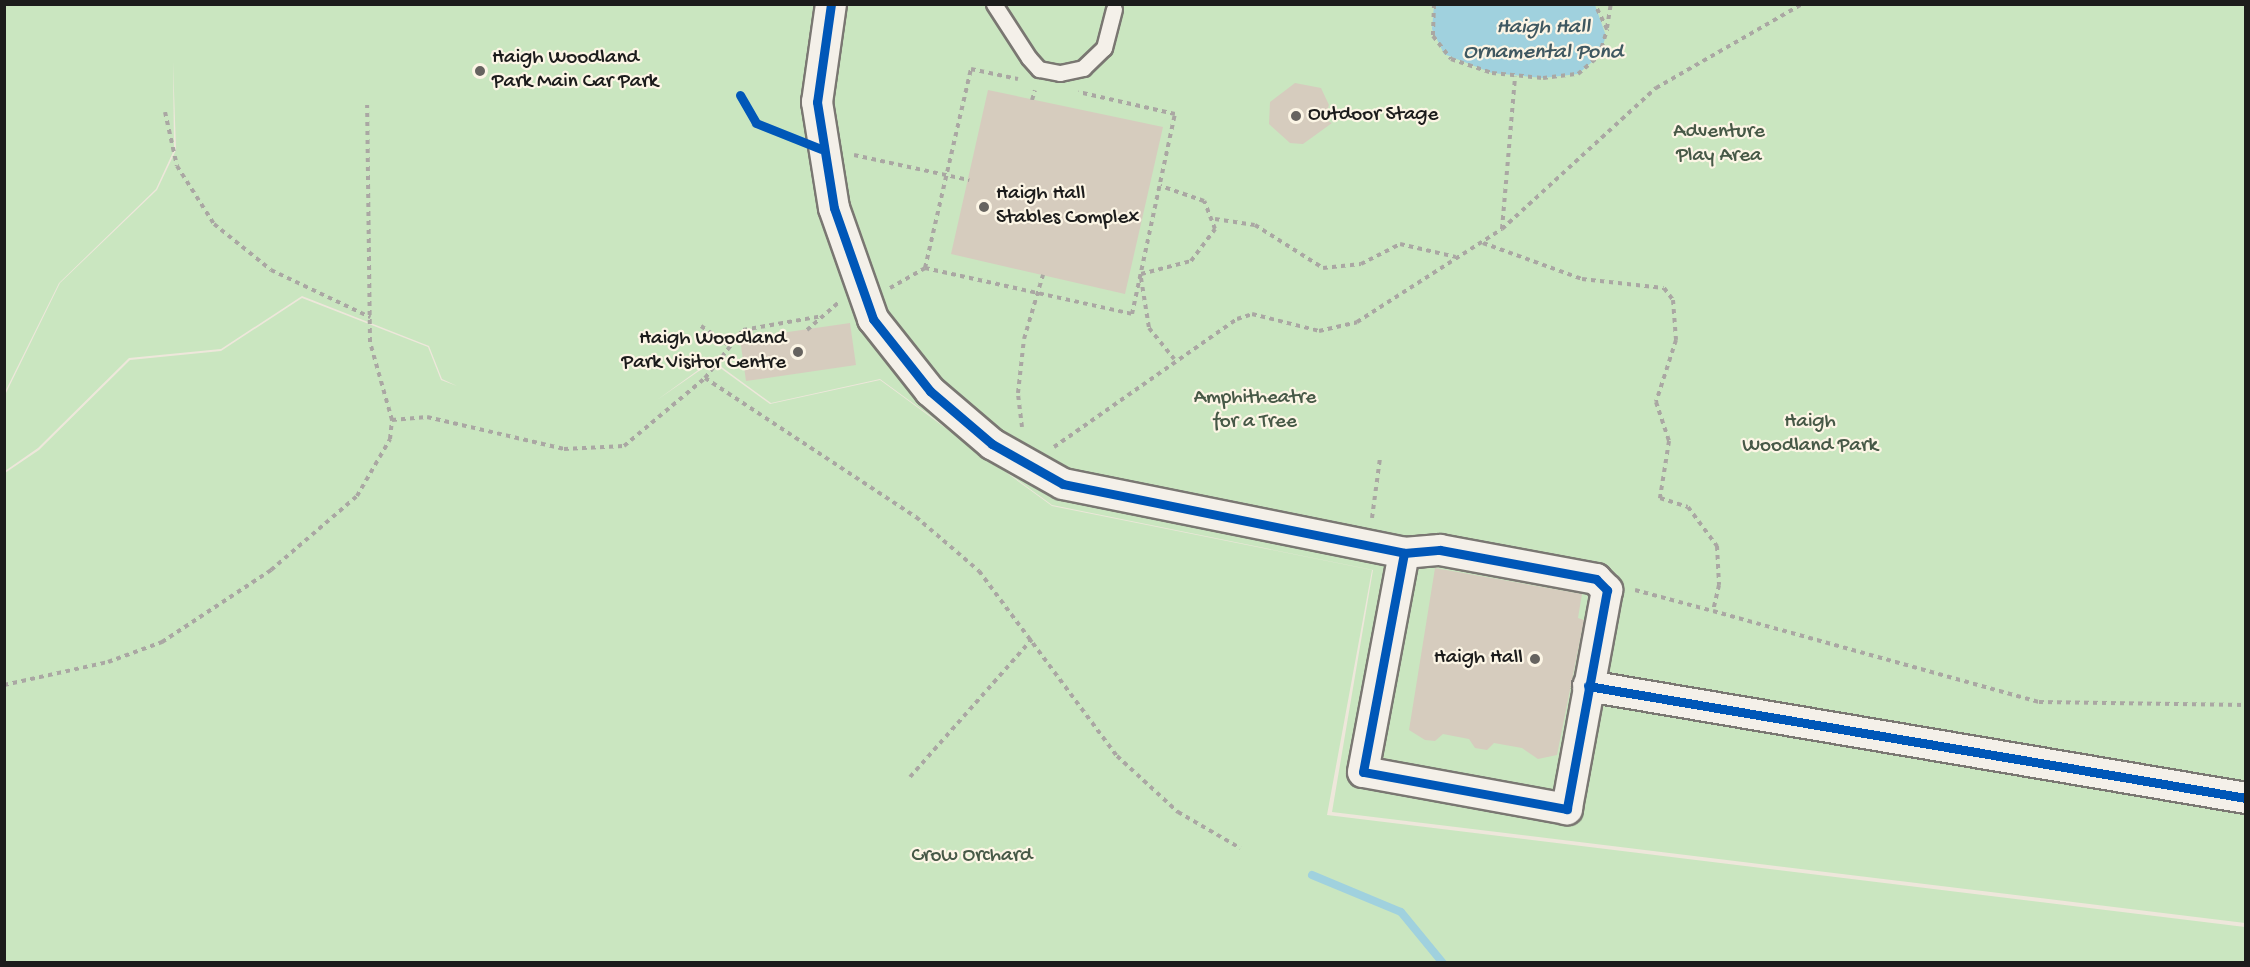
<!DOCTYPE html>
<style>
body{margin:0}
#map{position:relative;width:2250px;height:967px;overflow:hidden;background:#eee7db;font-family:"Gochi Hand",sans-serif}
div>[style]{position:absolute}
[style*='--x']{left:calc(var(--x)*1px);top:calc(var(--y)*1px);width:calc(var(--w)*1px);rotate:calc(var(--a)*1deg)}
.green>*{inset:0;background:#cae6c0}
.water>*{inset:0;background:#a0d1de}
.stream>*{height:8px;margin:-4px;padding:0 4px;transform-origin:4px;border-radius:4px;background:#a0d1de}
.building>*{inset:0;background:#d6ccbe}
.path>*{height:4px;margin-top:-2px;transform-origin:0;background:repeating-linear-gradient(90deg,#aaa7a3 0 4.5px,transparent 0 9px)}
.roads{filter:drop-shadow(2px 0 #7a7772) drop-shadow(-2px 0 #7a7772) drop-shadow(0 2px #7a7772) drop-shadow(0 -2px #7a7772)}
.lane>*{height:15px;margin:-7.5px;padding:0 7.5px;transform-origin:7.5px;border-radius:7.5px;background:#f4f0e9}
.street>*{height:30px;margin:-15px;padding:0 15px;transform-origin:15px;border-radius:15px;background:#f4f0e9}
.cycleway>*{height:9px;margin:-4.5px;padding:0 4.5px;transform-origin:4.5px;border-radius:4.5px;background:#0057b8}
.dots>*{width:16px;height:16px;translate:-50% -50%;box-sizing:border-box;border:3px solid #fcf5e5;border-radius:50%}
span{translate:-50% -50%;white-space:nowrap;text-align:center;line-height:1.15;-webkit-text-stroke:4.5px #fcf5e5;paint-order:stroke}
.poi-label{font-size:21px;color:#1c1c1c}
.left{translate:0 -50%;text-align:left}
.right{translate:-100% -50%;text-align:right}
.park-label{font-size:21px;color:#475947}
.water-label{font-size:22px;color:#3f5861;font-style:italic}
.frame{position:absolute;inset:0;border:6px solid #1c1c1c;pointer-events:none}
</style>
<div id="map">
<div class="green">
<div style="clip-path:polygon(5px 5px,2245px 5px,2245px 923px,1332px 812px,1373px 570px,1052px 505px,880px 379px,771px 403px,712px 360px,657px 400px,712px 362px,770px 404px,880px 380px,1052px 506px,1372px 570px,1327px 815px,2245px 927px,2245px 962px,5px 962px,5px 473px,39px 450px,130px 360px,221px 351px,302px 298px,428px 347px,441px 380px,457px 386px,442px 379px,429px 346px,302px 296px,221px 349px,129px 358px,38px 448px,5px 471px,5px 395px,60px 283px,157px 190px,176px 150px,173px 62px,174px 150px,156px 189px,59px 283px,5px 392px)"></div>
</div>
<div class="water">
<div style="clip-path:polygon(1434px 5px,1595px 5px,1606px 36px,1599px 56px,1578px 74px,1543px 78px,1492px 73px,1444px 54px,1432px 29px)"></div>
</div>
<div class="stream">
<div style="--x:1312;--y:875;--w:96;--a:22.6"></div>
<div style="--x:1401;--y:912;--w:65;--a:50.6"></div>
</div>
<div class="building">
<div style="clip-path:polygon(1295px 83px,1321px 88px,1329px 105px,1324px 119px,1332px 123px,1303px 144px,1290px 143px,1269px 124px,1270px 102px)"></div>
<div style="clip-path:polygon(988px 90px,1163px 127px,1125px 294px,951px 254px)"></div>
<div style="clip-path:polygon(850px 323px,856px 365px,746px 381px,740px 339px)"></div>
<div style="clip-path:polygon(1435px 568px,1582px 594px,1578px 618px,1584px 620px,1557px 755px,1538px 759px,1522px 748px,1494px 743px,1487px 750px,1475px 748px,1469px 739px,1443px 734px,1435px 741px,1425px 740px,1409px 730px)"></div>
</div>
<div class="path">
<div style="--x:1434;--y:4;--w:32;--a:92"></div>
<div style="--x:1433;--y:36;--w:29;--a:52"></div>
<div style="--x:1451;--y:59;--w:43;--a:18.9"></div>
<div style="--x:1492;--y:73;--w:51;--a:5.6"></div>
<div style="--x:1543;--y:78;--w:35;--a:-7"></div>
<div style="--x:1578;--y:74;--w:28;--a:-41"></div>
<div style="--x:1599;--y:56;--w:28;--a:-73"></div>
<div style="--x:1607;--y:29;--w:28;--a:-116"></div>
<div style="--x:1607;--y:28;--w:24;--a:-81"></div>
<div style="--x:740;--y:95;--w:32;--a:60"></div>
<div style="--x:756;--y:123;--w:42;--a:22.3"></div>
<div style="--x:1032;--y:100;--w:10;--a:-73"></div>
<div style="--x:165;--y:112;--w:55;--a:77.5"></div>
<div style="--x:177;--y:166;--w:69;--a:57.5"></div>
<div style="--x:214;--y:224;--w:73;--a:38.9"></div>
<div style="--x:271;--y:270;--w:110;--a:25.4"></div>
<div style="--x:854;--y:155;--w:118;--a:12.3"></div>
<div style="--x:1215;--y:219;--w:40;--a:8.5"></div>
<div style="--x:1255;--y:225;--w:80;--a:32.3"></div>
<div style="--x:1323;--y:268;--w:38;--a:-6"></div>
<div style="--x:1361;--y:264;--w:44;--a:-27.1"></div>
<div style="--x:1400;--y:244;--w:57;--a:13.1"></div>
<div style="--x:1502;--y:229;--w:153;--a:-85.1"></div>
<div style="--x:1483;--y:243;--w:105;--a:20"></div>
<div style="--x:1582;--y:279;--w:82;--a:6.3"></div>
<div style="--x:1664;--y:288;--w:15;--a:53"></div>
<div style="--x:1673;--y:300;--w:40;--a:85.7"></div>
<div style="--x:1676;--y:340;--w:65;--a:107.9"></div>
<div style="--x:1656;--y:402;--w:41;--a:71.6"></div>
<div style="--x:1669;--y:441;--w:58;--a:99"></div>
<div style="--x:1660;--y:498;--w:29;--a:18"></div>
<div style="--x:1688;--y:507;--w:49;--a:53.4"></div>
<div style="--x:1717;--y:546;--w:39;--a:87"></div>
<div style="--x:1719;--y:585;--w:27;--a:103"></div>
<div style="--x:1713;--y:611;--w:338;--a:15.6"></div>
<div style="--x:2039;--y:702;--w:207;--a:0.8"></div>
<div style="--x:925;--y:268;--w:204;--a:-77"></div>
<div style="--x:971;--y:69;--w:48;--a:12"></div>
<div style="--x:1141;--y:274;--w:52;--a:-14.6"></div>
<div style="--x:1191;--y:261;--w:40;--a:-53"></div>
<div style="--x:1215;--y:229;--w:30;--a:-111"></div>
<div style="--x:1204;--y:201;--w:46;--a:-160.8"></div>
<div style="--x:1141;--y:278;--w:51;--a:80.9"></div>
<div style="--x:1149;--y:328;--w:40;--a:51"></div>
<div style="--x:890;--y:288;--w:40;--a:-29.7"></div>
<div style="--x:925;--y:268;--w:212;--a:12.5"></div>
<div style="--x:1132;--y:314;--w:205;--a:-77.9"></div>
<div style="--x:1175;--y:114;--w:99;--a:-167.2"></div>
<div style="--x:701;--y:326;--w:33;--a:35"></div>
<div style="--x:807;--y:330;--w:41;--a:-41.1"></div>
<div style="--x:705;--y:378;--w:253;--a:33.4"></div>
<div style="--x:916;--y:517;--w:83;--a:40.6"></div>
<div style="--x:979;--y:571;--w:231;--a:53.3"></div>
<div style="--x:1117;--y:756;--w:83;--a:42.6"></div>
<div style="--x:1178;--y:812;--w:72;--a:30.1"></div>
<div style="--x:392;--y:420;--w:35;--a:-5"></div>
<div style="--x:427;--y:417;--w:141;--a:13.1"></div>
<div style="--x:564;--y:449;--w:60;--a:-2.9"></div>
<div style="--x:624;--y:446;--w:106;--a:-40"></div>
<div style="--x:705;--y:378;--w:61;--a:-51.6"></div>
<div style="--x:743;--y:330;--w:80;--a:-10"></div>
<div style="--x:1022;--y:427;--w:34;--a:-97"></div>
<div style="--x:1018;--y:393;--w:54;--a:-83.7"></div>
<div style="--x:1024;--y:339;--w:67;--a:-73.5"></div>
<div style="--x:1054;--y:447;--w:223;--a:-35"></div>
<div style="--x:1237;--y:319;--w:16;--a:-18"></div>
<div style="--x:1252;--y:314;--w:69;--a:14.2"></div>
<div style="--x:1319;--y:331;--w:39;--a:-13"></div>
<div style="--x:1357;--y:322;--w:172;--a:-32.7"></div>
<div style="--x:1502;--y:229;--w:209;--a:-42.5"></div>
<div style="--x:1656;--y:88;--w:168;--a:-29.9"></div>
<div style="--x:1372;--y:518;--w:61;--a:-82.4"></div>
<div style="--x:1635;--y:590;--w:81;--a:15.1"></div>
<div style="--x:4;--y:685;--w:107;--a:-12.5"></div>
<div style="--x:108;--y:662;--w:58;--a:-20.3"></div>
<div style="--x:162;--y:642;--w:131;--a:-33.4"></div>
<div style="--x:271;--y:570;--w:113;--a:-40.7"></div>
<div style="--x:357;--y:496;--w:66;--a:-59.9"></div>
<div style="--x:390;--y:439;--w:19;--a:-84"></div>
<div style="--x:392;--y:420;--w:81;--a:-105.8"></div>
<div style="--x:370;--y:342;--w:237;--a:-90.7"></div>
<div style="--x:910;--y:777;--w:184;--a:-48.5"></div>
</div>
<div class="roads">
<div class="lane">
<div style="--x:994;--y:4;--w:64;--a:57.1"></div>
<div style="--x:1029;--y:58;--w:15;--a:48"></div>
<div style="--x:1039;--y:69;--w:21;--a:11"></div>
<div style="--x:1060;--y:73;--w:24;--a:-12"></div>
<div style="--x:1083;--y:68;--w:29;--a:-44"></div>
<div style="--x:1104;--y:48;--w:40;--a:-75.6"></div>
</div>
<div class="street">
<div style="--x:831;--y:4;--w:99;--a:98.1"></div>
<div style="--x:817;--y:102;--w:107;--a:80.9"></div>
<div style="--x:834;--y:208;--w:118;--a:70.6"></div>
<div style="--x:873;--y:319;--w:92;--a:51.6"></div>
<div style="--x:930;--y:391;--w:82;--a:40.5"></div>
<div style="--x:992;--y:444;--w:81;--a:29.4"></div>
<div style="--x:1063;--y:484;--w:348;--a:11.4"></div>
<div style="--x:1440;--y:550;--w:159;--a:10.5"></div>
<div style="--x:1596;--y:579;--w:16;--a:45"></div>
<div style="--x:1607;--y:590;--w:223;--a:100.4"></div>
<div style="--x:1567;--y:809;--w:207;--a:-169.7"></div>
<div style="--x:1363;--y:772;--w:223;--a:-79.4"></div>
<div style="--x:1404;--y:553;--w:36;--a:-5"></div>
<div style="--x:1588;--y:686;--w:667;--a:9.66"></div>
</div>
</div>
<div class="cycleway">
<div style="--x:831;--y:4;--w:99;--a:98.1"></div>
<div style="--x:817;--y:102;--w:107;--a:80.9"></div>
<div style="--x:834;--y:208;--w:118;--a:70.6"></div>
<div style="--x:873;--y:319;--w:92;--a:51.6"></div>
<div style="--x:930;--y:391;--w:82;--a:40.5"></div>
<div style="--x:992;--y:444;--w:81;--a:29.4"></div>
<div style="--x:1063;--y:484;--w:348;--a:11.4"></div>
<div style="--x:740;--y:95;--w:32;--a:60"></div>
<div style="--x:756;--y:123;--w:70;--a:21.8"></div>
<div style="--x:1440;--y:550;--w:159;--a:10.5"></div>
<div style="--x:1596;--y:579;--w:16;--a:45"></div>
<div style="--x:1607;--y:590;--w:223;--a:100.4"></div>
<div style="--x:1567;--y:809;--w:207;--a:-169.7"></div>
<div style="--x:1363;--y:772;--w:223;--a:-79.4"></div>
<div style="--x:1404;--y:553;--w:36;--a:-5"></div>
<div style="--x:1588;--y:686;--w:667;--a:9.66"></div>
</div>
<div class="dots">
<div style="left:480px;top:71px;background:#66635f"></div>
<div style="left:1296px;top:116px;background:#66635f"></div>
<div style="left:984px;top:207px;background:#66635f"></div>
<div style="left:798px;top:352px;background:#66635f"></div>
<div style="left:1535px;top:659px;background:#66635f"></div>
</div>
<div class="poi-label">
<span class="left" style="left:492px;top:71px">Haigh Woodland<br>Park Main Car Park</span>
<span class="left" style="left:1308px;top:116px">Outdoor Stage</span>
<span class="left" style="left:996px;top:207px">Haigh Hall<br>Stables Complex</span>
<span class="right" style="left:786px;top:352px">Haigh Woodland<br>Park Visitor Centre</span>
<span class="right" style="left:1523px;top:659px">Haigh Hall</span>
</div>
<div class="park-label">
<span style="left:1719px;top:145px">Adventure<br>Play Area</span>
<span style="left:1255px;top:411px">Amphitheatre<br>for a Tree</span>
<span style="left:1810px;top:435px">Haigh<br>Woodland Park</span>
<span style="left:972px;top:857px">Crow Orchard</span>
</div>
<div class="water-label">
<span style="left:1543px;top:41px">Haigh Hall<br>Ornamental Pond</span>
</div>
<div class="frame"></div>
</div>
